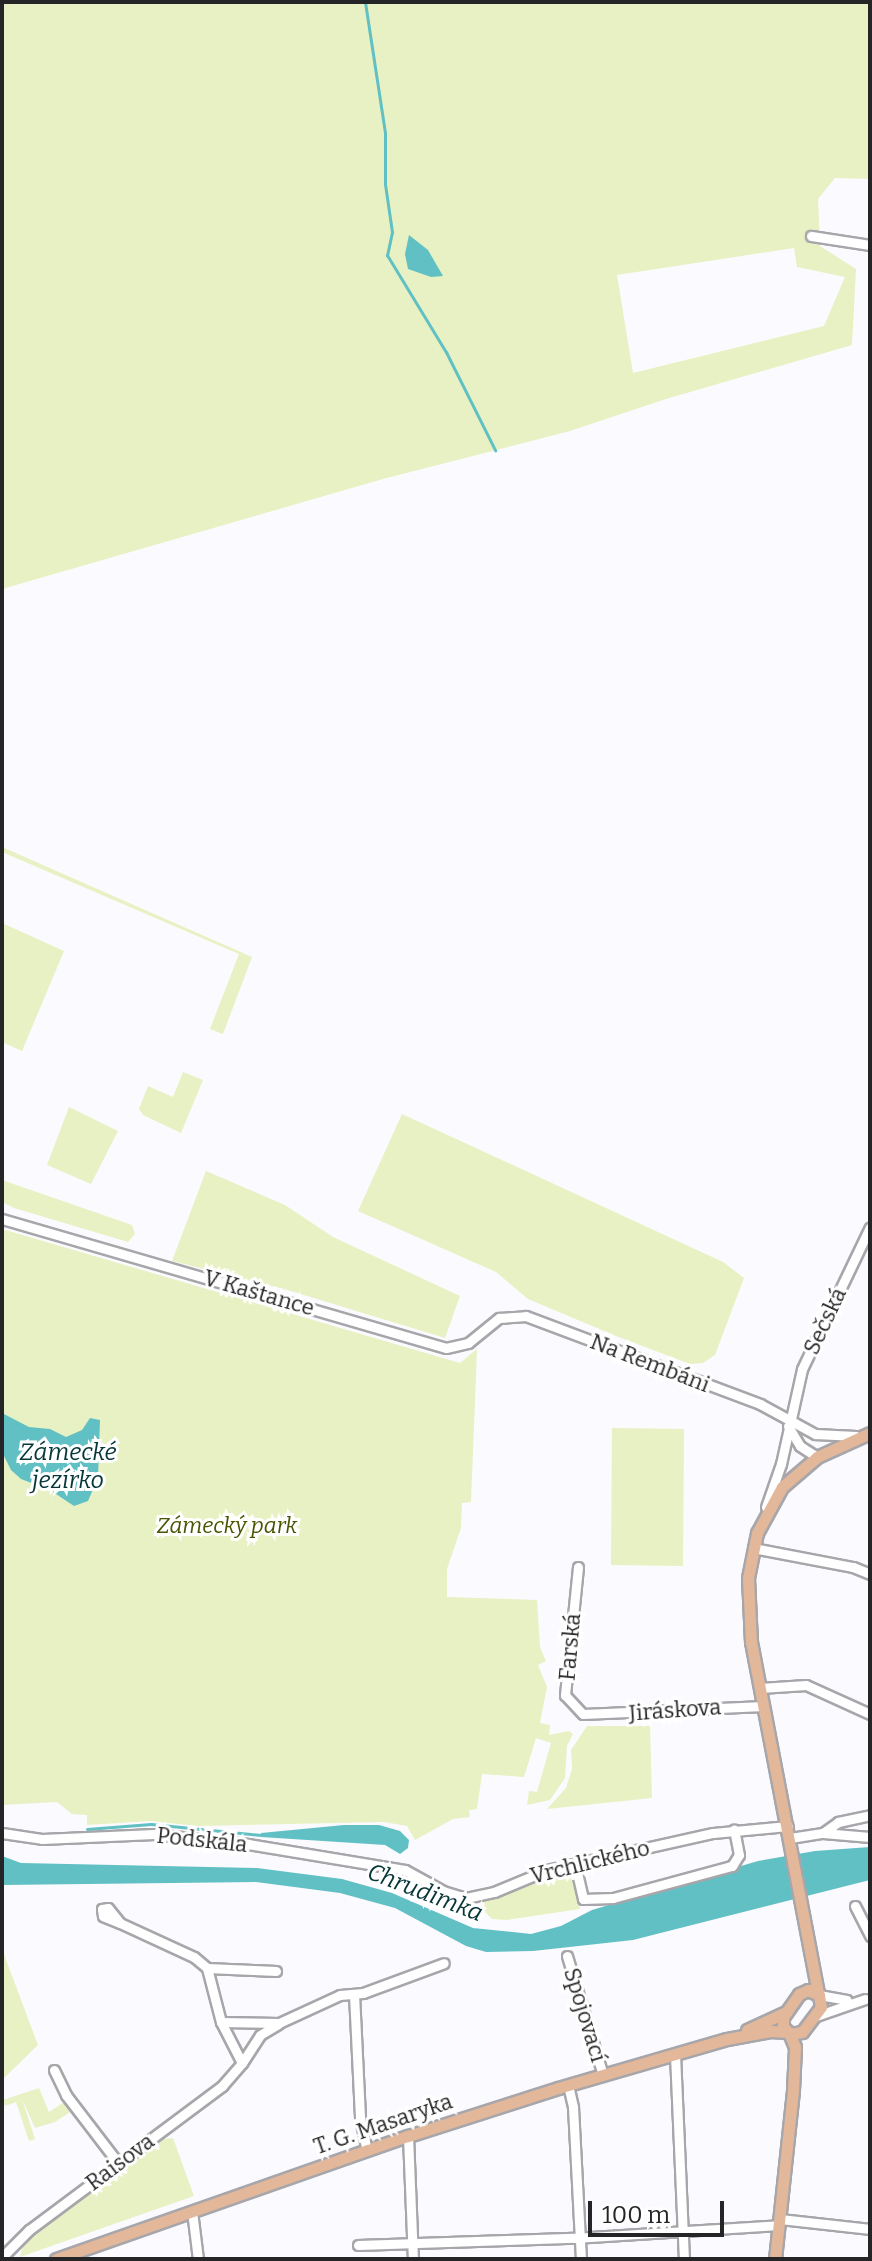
<!DOCTYPE html>
<meta charset="utf-8">
<style>
body{margin:0}
#map{position:relative;width:872px;height:2261px;overflow:hidden;background:#fbfaff;font-family:Bitter,serif}
div>[style]{position:absolute}
[style*='--x']{left:calc(var(--x)*1px);top:calc(var(--y)*1px);width:calc(var(--w)*1px);rotate:calc(var(--a)*1deg)}
.green>*{inset:0;background:#e8f1c3}
.water>*{inset:0;background:#61c0c4}
.stream>*{height:3px;margin:-1.5px;padding:0 1.5px;transform-origin:1.5px;border-radius:1.5px;background:#61c0c4}
.roads{filter:drop-shadow(2px 0 #a7a6aa) drop-shadow(-2px 0 #a7a6aa) drop-shadow(0 2px #a7a6aa) drop-shadow(0 -2px #a7a6aa)}
.minor>*{height:9px;margin:-4.5px;padding:0 4.5px;transform-origin:4.5px;border-radius:4.5px;background:#fff}
.major>*{height:11px;margin:-5.5px;padding:0 5.5px;transform-origin:5.5px;border-radius:5.5px;background:#e3b79a}
span{translate:-50% -50%;white-space:nowrap;text-align:center;line-height:1.15;-webkit-text-stroke:6px #fff;paint-order:stroke}
.street-label{font-size:22px;color:#252527}
.park-label{font-size:22px;color:#4a5403;font-style:italic}
.water-label{font-size:24px;color:#063638;font-style:italic}
.frame{position:absolute;inset:0;border:4px solid #252527;pointer-events:none}
.scale{position:absolute;left:588px;top:2201px;width:136px;height:36px;box-sizing:border-box;border:4px solid #252527;border-top:0;padding-left:10px;font-size:24px;line-height:28px;white-space:nowrap;color:#252527;-webkit-text-stroke:6px #fff;paint-order:stroke}
</style>
<div id="map">
<div class="green">
<div style="clip-path:polygon(evenodd,2px 2px,870px 2px,870px 179px,835px 178px,818px 199px,820px 246px,856px 269px,852px 345px,666px 399px,570px 431px,383px 479px,2px 589px,2px 2px,794px 248px,797px 267px,845px 277px,824px 326px,633px 373px,617px 275px,794px 248px)"></div>
<div style="clip-path:polygon(2px 847px,252px 957px,223px 1034px,210px 1029px,239px 954px,2px 852px)"></div>
<div style="clip-path:polygon(2px 923px,64px 951px,22px 1051px,2px 1042px)"></div>
<div style="clip-path:polygon(183px 1072px,203px 1080px,181px 1133px,143px 1115px,139px 1109px,148px 1086px,173px 1097px)"></div>
<div style="clip-path:polygon(69px 1107px,118px 1131px,91px 1184px,47px 1165px)"></div>
<div style="clip-path:polygon(402px 1114px,723px 1262px,744px 1278px,715px 1355px,703px 1363px,690px 1364px,616px 1336px,528px 1299px,496px 1272px,358px 1211px)"></div>
<div style="clip-path:polygon(206px 1171px,285px 1205px,333px 1237px,460px 1296px,445px 1338px,284px 1289px,172px 1261px)"></div>
<div style="clip-path:polygon(2px 1180px,132px 1225px,135px 1234px,128px 1242px,14px 1208px,2px 1202px)"></div>
<div style="clip-path:polygon(2px 1229px,460px 1363px,477px 1349px,471px 1502px,462px 1503px,461px 1528px,447px 1569px,447px 1597px,537px 1600px,540px 1647px,546px 1661px,538px 1665px,547px 1687px,540px 1723px,550px 1725px,549px 1735px,569px 1731px,573px 1734px,567px 1746px,565px 1778px,550px 1800px,527px 1805px,529px 1791px,537px 1792px,551px 1743px,536px 1738px,524px 1777px,482px 1774px,477px 1809px,469px 1810px,470px 1817px,453px 1819px,415px 1840px,407px 1826px,384px 1822px,198px 1826px,150px 1821px,87px 1825px,87px 1815px,72px 1814px,57px 1802px,2px 1805px)"></div>
<div style="clip-path:polygon(612px 1428px,684px 1429px,683px 1566px,611px 1565px)"></div>
<div style="clip-path:polygon(587px 1726px,650px 1726px,652px 1798px,547px 1809px,566px 1788px,572px 1769px,571px 1750px)"></div>
<div style="clip-path:polygon(571px 1868px,580px 1909px,507px 1920px,492px 1919px,485px 1912px,484px 1898px,547px 1873px)"></div>
<div style="clip-path:polygon(2px 1949px,38px 2045px,2px 2080px)"></div>
<div style="clip-path:polygon(39px 2088px,49px 2112px,64px 2102px,70px 2112px,55px 2122px,35px 2128px,22px 2099px,35px 2139px,29px 2141px,16px 2102px,5px 2106px,3px 2100px)"></div>
<div style="clip-path:polygon(173px 2138px,194px 2196px,20px 2257px,25px 2238px,156px 2140px)"></div>
</div>
<div class="water">
<div style="clip-path:polygon(409px 235px,428px 250px,443px 276px,431px 277px,408px 269px,405px 254px)"></div>
<div style="clip-path:polygon(2px 1413px,29px 1427px,50px 1429px,66px 1437px,82px 1430px,90px 1418px,100px 1420px,98px 1478px,88px 1501px,74px 1506px,50px 1490px,21px 1479px,11px 1470px,2px 1452px)"></div>
<div style="clip-path:polygon(344px 1825px,379px 1825px,400px 1831px,409px 1840px,408px 1848px,400px 1854px,385px 1845px,261px 1837px,261px 1833px)"></div>
<div style="clip-path:polygon(870px 1847px,870px 1880px,633px 1940px,533px 1951px,486px 1952px,466px 1946px,395px 1908px,340px 1893px,256px 1882px,2px 1885px,2px 1856px,21px 1863px,257px 1868px,342px 1879px,392px 1893px,473px 1928px,531px 1934px,561px 1926px,592px 1910px,758px 1861px,815px 1851px)"></div>
</div>
<div class="stream">
<div style="--x:365;--y:2;--w:133;--a:81.3"></div>
<div style="--x:385;--y:133;--w:51;--a:90"></div>
<div style="--x:385;--y:184;--w:49;--a:81.7"></div>
<div style="--x:392;--y:232;--w:24;--a:102"></div>
<div style="--x:387;--y:255;--w:114;--a:58.7"></div>
<div style="--x:446;--y:352;--w:110;--a:63.4"></div>
<div style="--x:87;--y:1829;--w:64;--a:-4.5"></div>
<div style="--x:151;--y:1824;--w:111;--a:5.7"></div>
</div>
<div class="roads">
<div class="minor">
<div style="--x:811;--y:236;--w:60;--a:8.7"></div>
<div style="--x:2;--y:1219;--w:462;--a:16.2"></div>
<div style="--x:446;--y:1348;--w:23;--a:-13"></div>
<div style="--x:468;--y:1343;--w:40;--a:-39"></div>
<div style="--x:499;--y:1318;--w:27;--a:-4"></div>
<div style="--x:526;--y:1316;--w:250;--a:20.6"></div>
<div style="--x:760;--y:1404;--w:63;--a:28.6"></div>
<div style="--x:815;--y:1434;--w:41;--a:2.8"></div>
<div style="--x:788;--y:1426;--w:23;--a:59"></div>
<div style="--x:800;--y:1446;--w:20;--a:33"></div>
<div style="--x:766;--y:1507;--w:46;--a:-70.8"></div>
<div style="--x:781;--y:1464;--w:97;--a:-77.5"></div>
<div style="--x:802;--y:1369;--w:157;--a:-64.4"></div>
<div style="--x:753;--y:1548;--w:102;--a:10.8"></div>
<div style="--x:853;--y:1567;--w:18;--a:22"></div>
<div style="--x:578;--y:1567;--w:129;--a:95.8"></div>
<div style="--x:565;--y:1695;--w:26;--a:47"></div>
<div style="--x:583;--y:1714;--w:181;--a:-2.5"></div>
<div style="--x:760;--y:1688;--w:46;--a:-3.7"></div>
<div style="--x:806;--y:1685;--w:70;--a:24.4"></div>
<div style="--x:2;--y:1833;--w:40;--a:8.5"></div>
<div style="--x:42;--y:1839;--w:112;--a:-2.6"></div>
<div style="--x:154;--y:1834;--w:95;--a:6.1"></div>
<div style="--x:248;--y:1844;--w:159;--a:9.4"></div>
<div style="--x:405;--y:1870;--w:43;--a:28.9"></div>
<div style="--x:443;--y:1891;--w:24;--a:17"></div>
<div style="--x:466;--y:1898;--w:29;--a:-12"></div>
<div style="--x:494;--y:1892;--w:57;--a:-22.5"></div>
<div style="--x:547;--y:1870;--w:170;--a:-12.6"></div>
<div style="--x:713;--y:1833;--w:75;--a:-5.3"></div>
<div style="--x:823;--y:1833;--w:19;--a:-36"></div>
<div style="--x:838;--y:1822;--w:33;--a:-12"></div>
<div style="--x:790;--y:1838;--w:33;--a:-9"></div>
<div style="--x:823;--y:1833;--w:47;--a:4.9"></div>
<div style="--x:575;--y:1864;--w:36;--a:77"></div>
<div style="--x:583;--y:1899;--w:30;--a:-2"></div>
<div style="--x:613;--y:1898;--w:123;--a:-15.1"></div>
<div style="--x:732;--y:1866;--w:13;--a:-58"></div>
<div style="--x:739;--y:1855;--w:26;--a:-101"></div>
<div style="--x:855;--y:1906;--w:34;--a:63"></div>
<div style="--x:120;--y:1923;--w:18;--a:-158"></div>
<div style="--x:103;--y:1916;--w:7;--a:-98"></div>
<div style="--x:102;--y:1909;--w:6;--a:-9"></div>
<div style="--x:108;--y:1908;--w:19;--a:51"></div>
<div style="--x:120;--y:1923;--w:81;--a:24.7"></div>
<div style="--x:194;--y:1957;--w:17;--a:40"></div>
<div style="--x:567;--y:1956;--w:124;--a:73.2"></div>
<div style="--x:276;--y:1971;--w:69;--a:-177.5"></div>
<div style="--x:207;--y:1968;--w:56;--a:75.5"></div>
<div style="--x:221;--y:2022;--w:58;--a:1"></div>
<div style="--x:279;--y:2023;--w:67;--a:-24.7"></div>
<div style="--x:340;--y:1995;--w:23;--a:-5"></div>
<div style="--x:363;--y:1993;--w:86;--a:-20.3"></div>
<div style="--x:354;--y:1994;--w:124;--a:87.2"></div>
<div style="--x:360;--y:2118;--w:33;--a:78"></div>
<div style="--x:819;--y:1995;--w:28;--a:10"></div>
<div style="--x:816;--y:2016;--w:52;--a:-19.1"></div>
<div style="--x:221;--y:2022;--w:46;--a:62.9"></div>
<div style="--x:242;--y:2063;--w:33;--a:-57"></div>
<div style="--x:260;--y:2035;--w:21;--a:-31"></div>
<div style="--x:675;--y:2054;--w:205;--a:87.5"></div>
<div style="--x:54;--y:2070;--w:28;--a:64"></div>
<div style="--x:66;--y:2095;--w:86;--a:52.6"></div>
<div style="--x:568;--y:2085;--w:23;--a:77"></div>
<div style="--x:573;--y:2107;--w:152;--a:87"></div>
<div style="--x:408;--y:2136;--w:123;--a:87.7"></div>
<div style="--x:192;--y:2211;--w:48;--a:82.9"></div>
<div style="--x:780;--y:2219;--w:91;--a:6.3"></div>
<div style="--x:358;--y:2245;--w:216;--a:-1.9"></div>
<div style="--x:574;--y:2238;--w:205;--a:-3.6"></div>
<div style="--x:6;--y:2253;--w:33;--a:-45"></div>
<div style="--x:29;--y:2230;--w:241;--a:-36.7"></div>
<div style="--x:222;--y:2086;--w:30;--a:-49"></div>
</div>
<div class="major">
<div style="--x:808;--y:1990;--w:12;--a:24"></div>
<div style="--x:819;--y:1995;--w:12;--a:81"></div>
<div style="--x:821;--y:2007;--w:31;--a:127"></div>
<div style="--x:802;--y:2032;--w:12;--a:171"></div>
<div style="--x:790;--y:2034;--w:10;--a:-135"></div>
<div style="--x:783;--y:2027;--w:10;--a:-90"></div>
<div style="--x:783;--y:2017;--w:28;--a:-55"></div>
<div style="--x:799;--y:1994;--w:10;--a:-24"></div>
<div style="--x:818;--y:1993;--w:357;--a:-100.8"></div>
<div style="--x:751;--y:1642;--w:64;--a:-92.7"></div>
<div style="--x:748;--y:1578;--w:46;--a:-78.7"></div>
<div style="--x:757;--y:1533;--w:52;--a:-61.5"></div>
<div style="--x:782;--y:1487;--w:46;--a:-40.6"></div>
<div style="--x:817;--y:1457;--w:58;--a:-24.4"></div>
<div style="--x:747;--y:2030;--w:43;--a:-24.8"></div>
<div style="--x:56;--y:2259;--w:373;--a:-19.3"></div>
<div style="--x:408;--y:2136;--w:157;--a:-17.7"></div>
<div style="--x:558;--y:2088;--w:176;--a:-16.2"></div>
<div style="--x:727;--y:2039;--w:44;--a:-10.5"></div>
<div style="--x:770;--y:2031;--w:18;--a:3"></div>
<div style="--x:775;--y:2259;--w:170;--a:-83.9"></div>
<div style="--x:793;--y:2090;--w:43;--a:-87.3"></div>
<div style="--x:795;--y:2047;--w:15;--a:-113"></div>
</div>
</div>
<div class="street-label">
<span style="left:259px;top:1293px;rotate:16deg">V Kaštance</span>
<span style="left:825px;top:1321px;rotate:-65deg">Sečská</span>
<span style="left:650px;top:1363px;rotate:21deg">Na Rembáni</span>
<span style="left:570px;top:1647px;rotate:-85deg">Farská</span>
<span style="left:675px;top:1710px;rotate:-4deg">Jiráskova</span>
<span style="left:202px;top:1840px;rotate:6deg">Podskála</span>
<span style="left:590px;top:1862px;rotate:-14deg">Vrchlického</span>
<span style="left:585px;top:2015px;rotate:73deg">Spojovací</span>
<span style="left:383px;top:2124px;rotate:-19deg">T. G. Masaryka</span>
<span style="left:120px;top:2162px;rotate:-37deg">Raisova</span>
</div>
<div class="park-label">
<span style="left:227px;top:1526px">Zámecký park</span>
</div>
<div class="water-label">
<span style="left:68px;top:1467px">Zámecké<br>jezírko</span>
<span style="left:425px;top:1893px;rotate:21deg">Chrudimka</span>
</div>
<div class="frame"></div>
<div class="scale">100 m</div>
</div>
